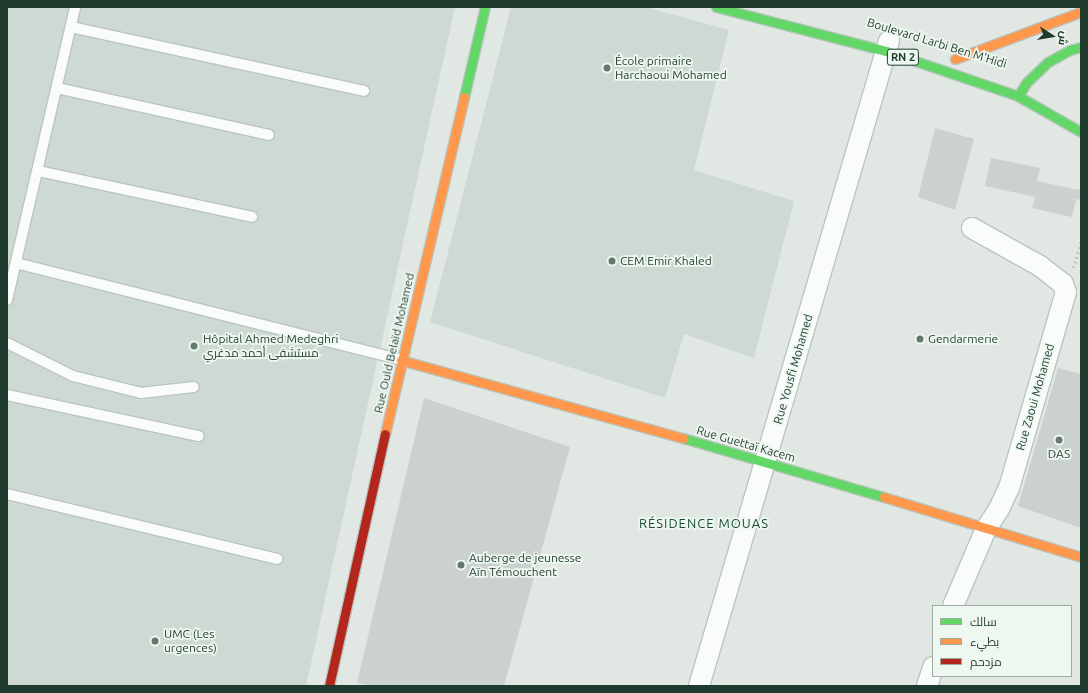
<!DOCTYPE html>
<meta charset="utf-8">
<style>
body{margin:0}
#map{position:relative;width:1088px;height:693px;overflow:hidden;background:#e1e8e4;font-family:Ubuntu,Cairo,sans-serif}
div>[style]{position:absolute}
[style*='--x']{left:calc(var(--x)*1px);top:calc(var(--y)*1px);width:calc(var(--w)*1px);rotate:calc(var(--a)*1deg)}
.built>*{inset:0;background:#ced9d3}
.building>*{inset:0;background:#cbd1ce}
.path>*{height:2.5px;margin-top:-1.25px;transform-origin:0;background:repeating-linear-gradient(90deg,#bfc8c3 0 2px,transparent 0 5px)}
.roads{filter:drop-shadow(1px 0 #bac5bf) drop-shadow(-1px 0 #bac5bf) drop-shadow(0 1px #bac5bf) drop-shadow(0 -1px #bac5bf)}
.lane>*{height:10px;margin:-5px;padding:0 5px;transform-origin:5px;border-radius:5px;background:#fafcfb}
.street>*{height:20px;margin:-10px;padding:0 10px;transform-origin:10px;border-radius:10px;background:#fafcfb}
.fast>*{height:9px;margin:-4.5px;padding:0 4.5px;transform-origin:4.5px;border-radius:4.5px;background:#63d668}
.slow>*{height:9px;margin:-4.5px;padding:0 4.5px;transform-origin:4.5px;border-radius:4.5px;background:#ff974d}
.jam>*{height:9px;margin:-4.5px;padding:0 4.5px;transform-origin:4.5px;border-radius:4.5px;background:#b3261e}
.dots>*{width:11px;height:11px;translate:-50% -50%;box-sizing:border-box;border:2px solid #eff7f1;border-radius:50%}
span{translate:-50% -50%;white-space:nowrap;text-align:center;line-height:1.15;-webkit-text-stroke:3.5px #eff7f1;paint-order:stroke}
.shield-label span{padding:1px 3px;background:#eff7f1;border:1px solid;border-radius:3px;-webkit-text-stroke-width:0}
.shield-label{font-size:11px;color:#1f3b2e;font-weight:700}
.street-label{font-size:12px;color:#1f3b2e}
.poi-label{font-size:12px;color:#1f3b2e}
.left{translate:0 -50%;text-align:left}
.neighbourhood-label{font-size:13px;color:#1a4e38;letter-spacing:1px}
.frame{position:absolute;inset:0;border:8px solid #1f3b2e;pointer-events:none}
.legend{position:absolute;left:932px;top:605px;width:140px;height:72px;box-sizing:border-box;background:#eff7f1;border:1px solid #9caca3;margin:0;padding:5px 7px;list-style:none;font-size:12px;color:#1f3b2e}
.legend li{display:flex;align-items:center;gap:8px;height:20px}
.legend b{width:20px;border:1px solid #9caca3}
.north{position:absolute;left:1032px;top:16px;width:40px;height:40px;-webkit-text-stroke:3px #eff7f1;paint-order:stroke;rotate:102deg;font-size:11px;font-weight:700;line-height:16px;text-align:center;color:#1f3b2e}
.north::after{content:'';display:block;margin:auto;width:14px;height:18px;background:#1f3b2e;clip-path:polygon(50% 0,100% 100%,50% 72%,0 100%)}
</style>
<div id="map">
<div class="built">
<div style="clip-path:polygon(7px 7px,455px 7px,306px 686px,7px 686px)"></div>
<div style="clip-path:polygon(511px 7px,645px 7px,729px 30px,694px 170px,794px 201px,754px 358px,684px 334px,665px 398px,430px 322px)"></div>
</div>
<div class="building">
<div style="clip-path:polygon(935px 128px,974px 139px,955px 210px,918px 197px)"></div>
<div style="clip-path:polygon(991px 158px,1040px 168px,1037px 181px,1079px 190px,1081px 185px,1081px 200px,1076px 199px,1072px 217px,1032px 208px,1035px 197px,985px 186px)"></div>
<div style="clip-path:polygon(1058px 368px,1081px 374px,1081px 528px,1018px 506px)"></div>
<div style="clip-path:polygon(424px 398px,570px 447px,504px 686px,373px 686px,357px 683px)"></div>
</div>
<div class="path">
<div style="--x:1073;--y:268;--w:27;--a:-73"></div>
</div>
<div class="roads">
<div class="lane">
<div style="--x:71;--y:27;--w:300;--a:12.3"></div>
<div style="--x:57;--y:88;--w:217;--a:12.5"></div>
<div style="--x:38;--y:171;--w:219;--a:12.1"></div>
<div style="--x:16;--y:263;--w:397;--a:14.1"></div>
<div style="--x:7;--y:300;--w:301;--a:-76.9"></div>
<div style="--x:7;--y:343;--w:74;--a:26.6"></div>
<div style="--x:73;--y:376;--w:70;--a:14"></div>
<div style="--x:141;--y:393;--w:53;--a:-6.5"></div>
<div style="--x:7;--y:395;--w:196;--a:12.1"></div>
<div style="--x:7;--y:494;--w:278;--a:13.5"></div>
</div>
<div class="street">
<div style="--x:953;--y:606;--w:84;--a:-66.8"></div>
<div style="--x:986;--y:529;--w:24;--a:-57"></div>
<div style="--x:999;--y:509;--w:23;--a:-65"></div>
<div style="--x:1009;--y:488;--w:204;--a:-73.8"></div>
<div style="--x:1066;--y:292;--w:9;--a:-111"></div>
<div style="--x:1063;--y:284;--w:29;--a:-142"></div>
<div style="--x:1040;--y:266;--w:78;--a:-150.8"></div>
<div style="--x:699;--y:686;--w:672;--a:-73.59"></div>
<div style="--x:927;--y:686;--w:20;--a:-72"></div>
</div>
<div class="fast">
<div style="--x:716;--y:7;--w:176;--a:14.5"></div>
<div style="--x:886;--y:51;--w:139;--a:18.8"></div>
<div style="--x:1018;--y:96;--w:73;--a:29.7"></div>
<div style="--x:1018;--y:96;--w:15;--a:-58"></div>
<div style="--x:1026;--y:83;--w:30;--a:-44"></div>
<div style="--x:1048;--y:62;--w:25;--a:-29"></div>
<div style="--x:1070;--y:50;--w:11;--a:-15"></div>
<div style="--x:464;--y:97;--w:92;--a:-76.9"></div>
<div style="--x:683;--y:438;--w:209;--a:16.4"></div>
</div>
<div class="slow">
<div style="--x:955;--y:59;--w:134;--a:-20.5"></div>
<div style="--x:401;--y:360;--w:293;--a:15.5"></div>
<div style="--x:385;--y:434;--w:346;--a:-76.8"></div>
<div style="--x:884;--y:497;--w:206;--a:16.9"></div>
</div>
<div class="jam">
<div style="--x:329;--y:686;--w:258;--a:-77.5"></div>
</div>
</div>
<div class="dots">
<div style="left:607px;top:68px;background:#63786e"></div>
<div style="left:612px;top:261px;background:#63786e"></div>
<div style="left:920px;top:339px;background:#63786e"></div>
<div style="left:194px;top:346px;background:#63786e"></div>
<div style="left:1059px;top:440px;background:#63786e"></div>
<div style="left:461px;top:565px;background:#63786e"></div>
<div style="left:155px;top:641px;background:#63786e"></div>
</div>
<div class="shield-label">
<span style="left:903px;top:57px">RN 2</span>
</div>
<div class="street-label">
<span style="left:937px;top:43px;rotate:17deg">Boulevard Larbi Ben M'Hidi</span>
<span style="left:394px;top:343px;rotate:-77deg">Rue Ould Belaïd Mohamed</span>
<span style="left:793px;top:369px;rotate:-74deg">Rue Yousfi Mohamed</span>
<span style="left:1035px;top:397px;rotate:-74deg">Rue Zaoui Mohamed</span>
<span style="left:746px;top:444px;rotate:16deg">Rue Guettaï Kacem</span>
</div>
<div class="poi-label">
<span class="left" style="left:615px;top:68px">École primaire<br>Harchaoui Mohamed</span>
<span class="left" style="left:620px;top:261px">CEM Emir Khaled</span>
<span class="left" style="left:203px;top:346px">Hôpital Ahmed Medeghri<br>مستشفى أحمد مدغري</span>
<span class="left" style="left:928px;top:339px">Gendarmerie</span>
<span style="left:1059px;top:454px">DAS</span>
<span class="left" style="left:469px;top:565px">Auberge de jeunesse<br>Aïn Témouchent</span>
<span class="left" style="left:164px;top:641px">UMC (Les<br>urgences)</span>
</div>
<div class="neighbourhood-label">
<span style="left:704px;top:523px">RÉSIDENCE MOUAS</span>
</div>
<div class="frame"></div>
<ul class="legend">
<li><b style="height:5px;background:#63d668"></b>سالك</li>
<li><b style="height:5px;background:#ff974d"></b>بطيء</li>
<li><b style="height:5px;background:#b3261e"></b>مزدحم</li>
</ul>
<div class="north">ش</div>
</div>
